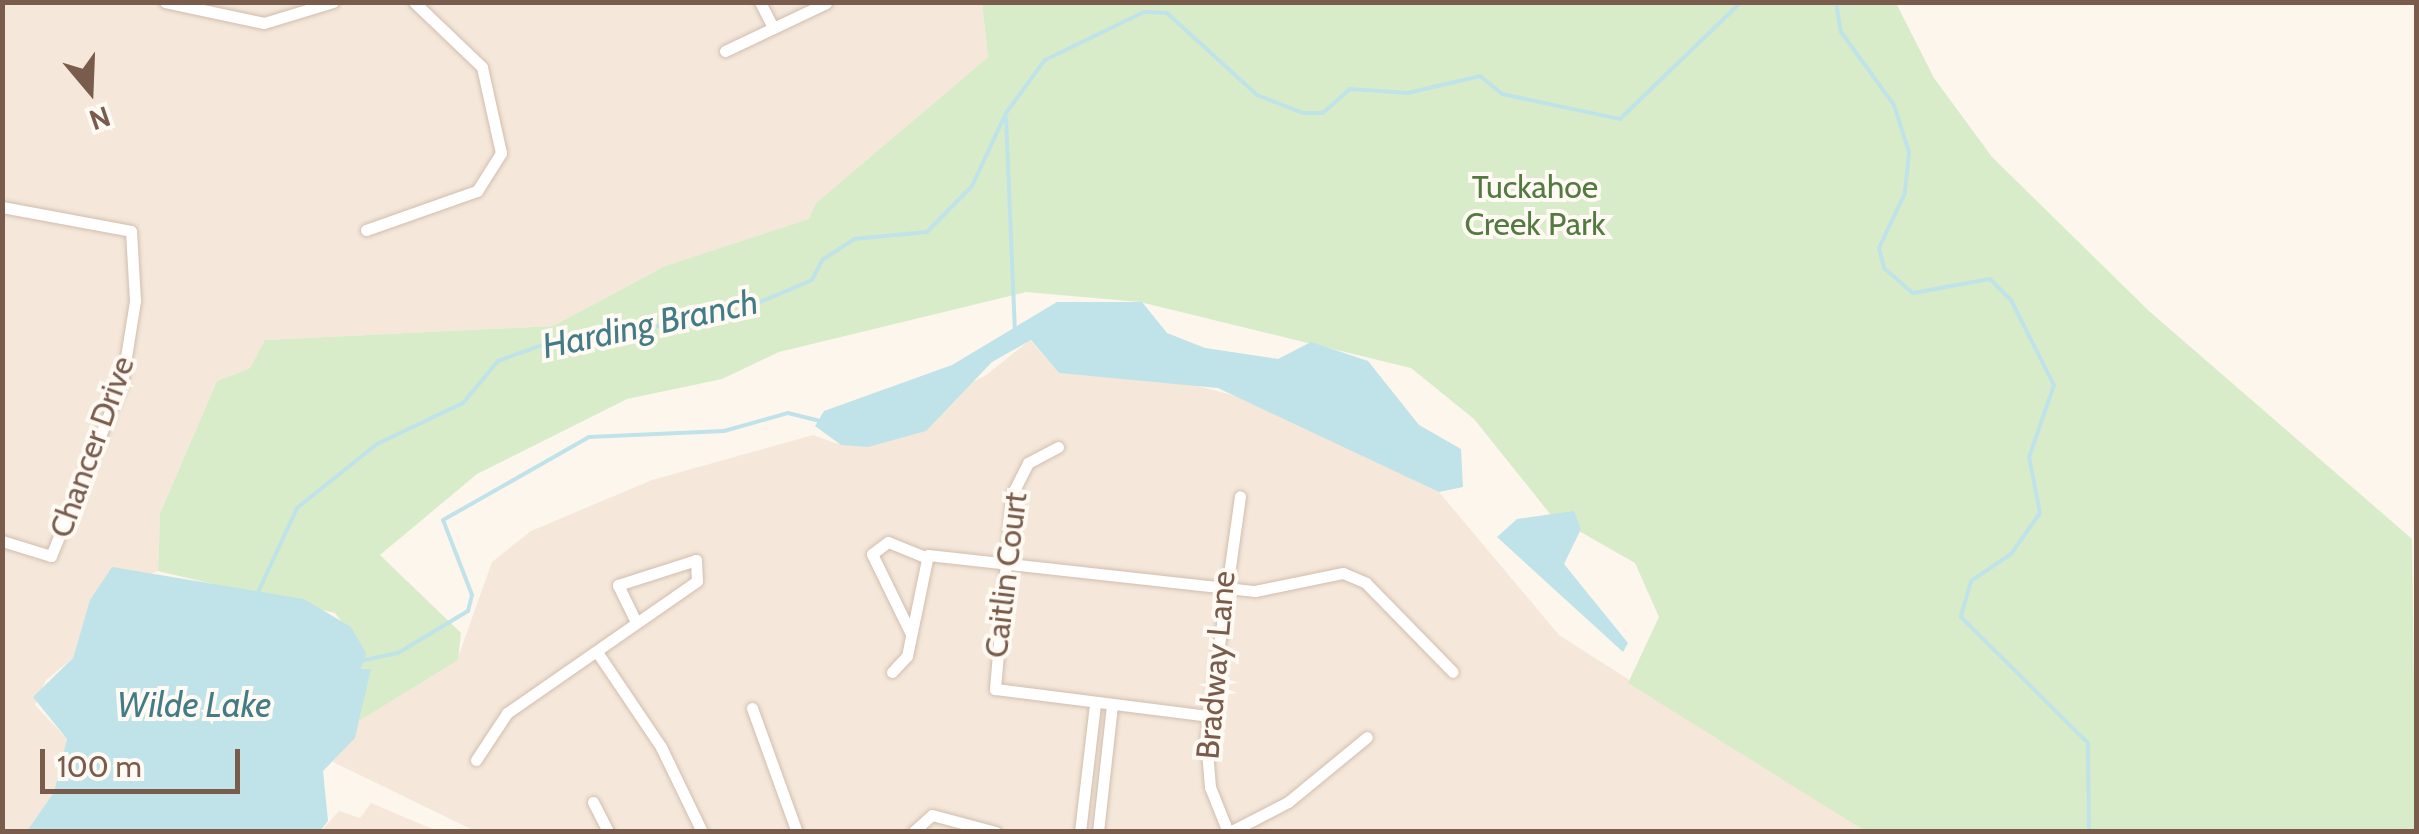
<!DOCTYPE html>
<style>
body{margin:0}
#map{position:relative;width:2419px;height:834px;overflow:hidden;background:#fdf6ec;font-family:Cabin,sans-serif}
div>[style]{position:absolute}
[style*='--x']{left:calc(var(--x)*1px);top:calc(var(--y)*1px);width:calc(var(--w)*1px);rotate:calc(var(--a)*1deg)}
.residential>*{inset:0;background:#f5e8da}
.green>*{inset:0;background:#d8ecc9}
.water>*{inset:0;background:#bfe3e8}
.stream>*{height:4px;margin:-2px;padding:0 2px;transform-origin:2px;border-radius:2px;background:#bfe3e8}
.roads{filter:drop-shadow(0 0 2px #d1beb0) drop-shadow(0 0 2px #d1beb0)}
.minor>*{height:11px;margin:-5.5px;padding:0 5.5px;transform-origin:5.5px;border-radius:5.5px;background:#fff}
span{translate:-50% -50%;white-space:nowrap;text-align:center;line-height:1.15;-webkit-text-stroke:8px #fffaf3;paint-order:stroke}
.park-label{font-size:32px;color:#537a41}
.street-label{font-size:32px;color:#7a5c4d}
.water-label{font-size:35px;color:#437c86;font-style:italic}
.frame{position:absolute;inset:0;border:5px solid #7a5c4d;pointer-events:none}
.north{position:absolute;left:40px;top:40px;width:100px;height:100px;-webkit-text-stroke:8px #fffaf3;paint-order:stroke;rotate:161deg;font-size:28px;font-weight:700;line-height:40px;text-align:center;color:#7a5c4d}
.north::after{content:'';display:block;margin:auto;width:35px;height:45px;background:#7a5c4d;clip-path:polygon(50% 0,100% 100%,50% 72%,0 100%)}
.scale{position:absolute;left:40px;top:749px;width:200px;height:45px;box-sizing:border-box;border:5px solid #7a5c4d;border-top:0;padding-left:12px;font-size:30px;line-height:35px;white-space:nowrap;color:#7a5c4d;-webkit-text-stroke:8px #fffaf3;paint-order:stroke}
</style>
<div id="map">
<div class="residential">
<i style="clip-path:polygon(2px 3px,982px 3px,988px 57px,816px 203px,810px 219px,665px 266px,553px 326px,265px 340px,250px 368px,217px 381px,160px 513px,158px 571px,90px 600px,73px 658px,46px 680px,35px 705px,67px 739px,54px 792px,27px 831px,3px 831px)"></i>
<i style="clip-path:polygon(1030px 340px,1059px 373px,1183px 382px,1251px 400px,1439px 492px,1559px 635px,1865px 831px,477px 832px,333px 762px,359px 721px,457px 660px,492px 562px,531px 531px,652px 480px,813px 435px,841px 445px,985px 376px)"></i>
<i style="clip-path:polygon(371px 803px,430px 828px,436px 831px,320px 832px,339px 811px,360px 818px)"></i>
</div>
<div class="green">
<i style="clip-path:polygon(982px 3px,1896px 3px,1934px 78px,1992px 157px,2149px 311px,2412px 539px,2416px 831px,1865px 831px,1628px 683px,1659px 617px,1635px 563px,1551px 515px,1474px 419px,1411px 368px,1140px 302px,1026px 292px,779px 352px,722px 379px,627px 399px,477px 474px,380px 555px,461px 633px,458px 660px,359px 721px,369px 670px,361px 670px,365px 652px,335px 613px,158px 571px,160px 513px,217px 381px,250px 368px,265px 340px,553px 326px,665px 266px,809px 219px,816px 203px,988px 57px)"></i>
</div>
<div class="water">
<i style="clip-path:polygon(1057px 302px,1142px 302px,1167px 333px,1205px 348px,1278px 359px,1311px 342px,1368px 361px,1419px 425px,1461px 449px,1463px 487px,1439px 492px,1218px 388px,1059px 373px,1031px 340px,992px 362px,926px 431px,868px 447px,841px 445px,815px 426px,824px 411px,952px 365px)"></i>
<i style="clip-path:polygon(1574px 511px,1581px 529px,1564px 564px,1628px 643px,1623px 652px,1497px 537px,1517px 519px)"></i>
<i style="clip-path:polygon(112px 567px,304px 599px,351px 627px,366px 653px,361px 669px,371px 669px,355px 738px,323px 771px,328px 821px,320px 831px,27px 831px,54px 792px,67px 739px,33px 697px,73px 658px,90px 600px)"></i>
</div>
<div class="stream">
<i style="--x:1836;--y:2;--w:30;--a:81"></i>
<i style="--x:1841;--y:32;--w:90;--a:54"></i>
<i style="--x:1894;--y:105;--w:49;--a:72.3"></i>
<i style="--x:1909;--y:152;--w:41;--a:95.6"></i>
<i style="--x:1905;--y:193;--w:61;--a:115.3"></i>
<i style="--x:1879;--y:248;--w:21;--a:76"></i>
<i style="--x:1884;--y:268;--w:38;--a:41"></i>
<i style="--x:1913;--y:293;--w:78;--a:-10.3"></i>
<i style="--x:1990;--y:279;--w:30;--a:45"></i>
<i style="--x:2011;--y:300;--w:95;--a:63.2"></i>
<i style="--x:2054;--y:385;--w:76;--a:109.1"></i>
<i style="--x:2029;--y:457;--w:57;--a:78.9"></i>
<i style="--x:2040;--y:513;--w:50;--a:125.3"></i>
<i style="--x:2011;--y:554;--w:48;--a:146"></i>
<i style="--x:1971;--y:581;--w:37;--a:106"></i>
<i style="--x:1961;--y:617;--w:179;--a:44.8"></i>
<i style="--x:2088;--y:743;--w:89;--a:89.4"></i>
<i style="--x:1006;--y:118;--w:213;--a:87.6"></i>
<i style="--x:259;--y:590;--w:90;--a:-65.1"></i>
<i style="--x:297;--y:508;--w:102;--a:-38.7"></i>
<i style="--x:377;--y:444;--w:95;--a:-25.5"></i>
<i style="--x:463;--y:403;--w:55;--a:-50.2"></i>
<i style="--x:498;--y:361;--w:68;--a:-19.8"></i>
<i style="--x:562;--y:338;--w:114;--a:-7.1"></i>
<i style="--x:675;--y:324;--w:47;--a:-26.6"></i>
<i style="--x:717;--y:303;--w:38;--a:2"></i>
<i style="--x:755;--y:304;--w:62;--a:-22.8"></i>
<i style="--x:812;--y:280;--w:22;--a:-63"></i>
<i style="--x:822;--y:260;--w:38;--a:-33"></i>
<i style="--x:854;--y:239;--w:73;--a:-5.5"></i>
<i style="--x:927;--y:232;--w:64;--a:-45.6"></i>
<i style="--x:972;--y:186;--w:81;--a:-65"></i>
<i style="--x:1006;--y:113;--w:66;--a:-53.7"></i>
<i style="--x:1045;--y:60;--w:110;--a:-25.9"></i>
<i style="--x:1144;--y:12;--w:23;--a:2"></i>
<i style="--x:1167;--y:13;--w:122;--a:42.3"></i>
<i style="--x:1257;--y:95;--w:49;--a:21.4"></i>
<i style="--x:1303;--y:113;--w:20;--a:0"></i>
<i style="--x:1323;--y:113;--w:36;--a:-42"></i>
<i style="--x:1350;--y:89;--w:58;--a:3.9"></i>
<i style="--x:1408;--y:93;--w:74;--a:-13.3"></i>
<i style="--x:1480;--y:76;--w:28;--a:39"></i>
<i style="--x:1502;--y:94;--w:121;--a:12"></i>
<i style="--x:1620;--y:119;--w:168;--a:-44"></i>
<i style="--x:360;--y:661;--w:39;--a:-12"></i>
<i style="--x:398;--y:653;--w:82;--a:-31"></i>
<i style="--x:468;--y:611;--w:16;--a:-76"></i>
<i style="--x:472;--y:595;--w:80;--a:-111.1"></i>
<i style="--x:443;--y:520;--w:168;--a:-29.6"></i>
<i style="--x:589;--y:437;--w:135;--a:-2.5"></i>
<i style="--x:724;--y:431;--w:66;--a:-15.7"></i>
<i style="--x:788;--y:413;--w:33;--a:14"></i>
</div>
<div class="roads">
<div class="minor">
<i style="--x:165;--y:2;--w:101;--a:12"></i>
<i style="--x:264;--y:23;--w:72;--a:-16.9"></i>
<i style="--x:760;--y:2;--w:29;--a:63"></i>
<i style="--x:725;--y:51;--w:112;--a:-25.4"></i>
<i style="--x:2;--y:207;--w:131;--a:10.5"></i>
<i style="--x:131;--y:231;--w:70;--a:86.7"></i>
<i style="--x:135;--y:301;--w:82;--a:99.1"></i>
<i style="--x:122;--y:382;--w:188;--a:112.2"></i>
<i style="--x:51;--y:556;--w:51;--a:-163"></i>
<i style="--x:366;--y:230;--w:118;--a:-19.4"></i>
<i style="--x:477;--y:191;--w:45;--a:-57.7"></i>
<i style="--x:501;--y:153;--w:88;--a:-102.5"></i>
<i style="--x:482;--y:67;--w:94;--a:-136.3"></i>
<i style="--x:1058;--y:447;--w:34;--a:152"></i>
<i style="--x:1028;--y:463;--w:35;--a:117"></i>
<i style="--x:1012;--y:494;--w:196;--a:95"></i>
<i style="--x:995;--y:689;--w:215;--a:7.2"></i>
<i style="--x:911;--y:634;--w:89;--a:-116"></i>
<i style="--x:872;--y:554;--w:20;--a:-37"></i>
<i style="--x:888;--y:542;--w:37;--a:22"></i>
<i style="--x:599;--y:655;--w:111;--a:56"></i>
<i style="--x:661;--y:747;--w:94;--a:64.2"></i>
<i style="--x:892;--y:672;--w:22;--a:-47"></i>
<i style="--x:907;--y:656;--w:103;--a:-78.3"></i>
<i style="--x:928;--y:555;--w:329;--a:6.3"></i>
<i style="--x:1255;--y:591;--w:90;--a:-11.6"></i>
<i style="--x:1343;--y:573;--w:25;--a:23"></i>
<i style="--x:1366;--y:583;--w:124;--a:45.7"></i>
<i style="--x:752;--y:708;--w:132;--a:70.1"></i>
<i style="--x:476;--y:760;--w:56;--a:-56.6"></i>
<i style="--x:507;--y:713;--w:231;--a:-34.8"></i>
<i style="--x:697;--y:581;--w:21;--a:-93"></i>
<i style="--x:696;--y:560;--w:82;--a:162.2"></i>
<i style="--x:618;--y:585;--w:41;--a:64.1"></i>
<i style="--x:593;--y:802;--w:34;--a:63"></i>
<i style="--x:913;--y:832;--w:25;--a:-42"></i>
<i style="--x:932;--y:815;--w:66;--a:14.9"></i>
<i style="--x:1080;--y:832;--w:129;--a:-83.3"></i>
<i style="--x:1098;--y:832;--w:127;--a:-83.7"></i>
<i style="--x:1228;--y:832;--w:48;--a:-111.8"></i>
<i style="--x:1210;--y:787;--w:49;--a:-94.7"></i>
<i style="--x:1206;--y:738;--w:244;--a:-82"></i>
<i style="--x:1230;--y:832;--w:65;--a:-27.3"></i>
<i style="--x:1288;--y:802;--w:102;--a:-39.4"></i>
</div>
</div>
<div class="park-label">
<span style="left:1535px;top:206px">Tuckahoe<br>Creek Park</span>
</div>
<div class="street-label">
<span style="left:92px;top:447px;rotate:-70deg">Chancer Drive</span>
<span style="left:1006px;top:575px;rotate:-83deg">Caitlin Court</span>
<span style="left:1216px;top:665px;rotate:-85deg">Bradway Lane</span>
</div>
<div class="water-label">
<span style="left:650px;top:324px;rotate:-12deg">Harding Branch</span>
<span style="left:194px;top:705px">Wilde Lake</span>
</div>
<div class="frame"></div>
<div class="north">N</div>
<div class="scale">100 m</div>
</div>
